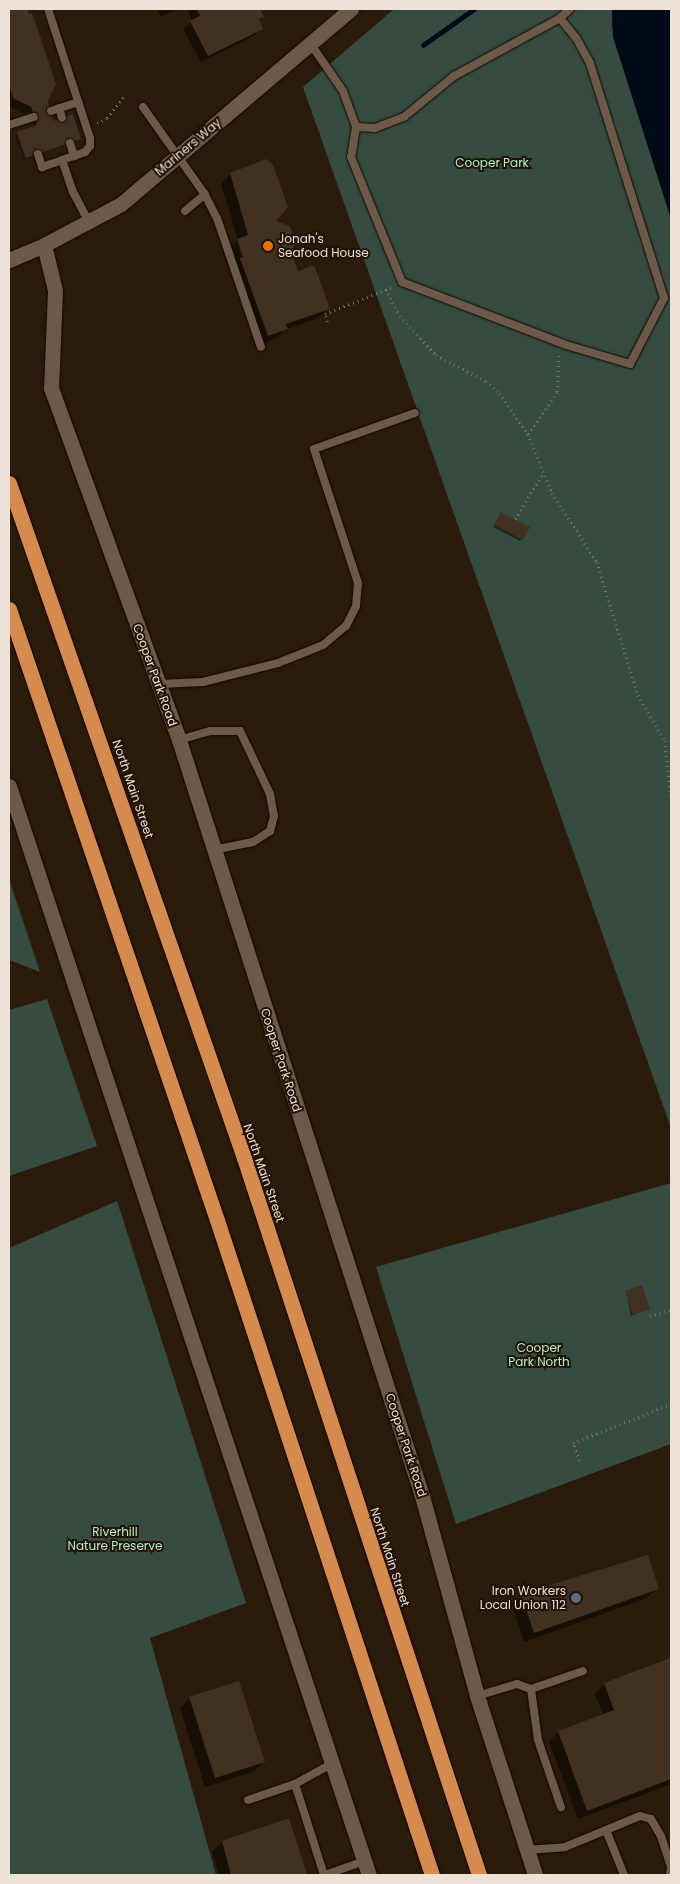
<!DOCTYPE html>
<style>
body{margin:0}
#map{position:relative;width:680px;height:1884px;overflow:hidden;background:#2b1b0b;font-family:Poppins,sans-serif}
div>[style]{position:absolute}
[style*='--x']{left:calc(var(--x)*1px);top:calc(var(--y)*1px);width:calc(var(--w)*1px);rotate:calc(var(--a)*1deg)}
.green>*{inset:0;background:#364c40}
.water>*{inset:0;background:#000a17}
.shadow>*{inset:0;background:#0007}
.stream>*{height:4.5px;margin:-2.25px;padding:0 2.25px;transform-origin:2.25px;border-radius:2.25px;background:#000a17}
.building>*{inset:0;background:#423120}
.path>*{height:2.5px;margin-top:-1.25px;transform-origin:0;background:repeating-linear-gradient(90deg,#7c6e61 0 1px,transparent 0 5px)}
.roads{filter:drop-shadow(0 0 1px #130600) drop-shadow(0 0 1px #130600)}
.lane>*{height:8px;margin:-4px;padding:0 4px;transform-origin:4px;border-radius:4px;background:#6c5947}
.street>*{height:15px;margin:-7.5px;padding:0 7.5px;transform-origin:7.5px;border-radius:7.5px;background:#6c5947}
.highway>*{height:15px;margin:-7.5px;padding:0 7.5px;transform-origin:7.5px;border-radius:7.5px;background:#d58b4d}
.dots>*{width:14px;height:14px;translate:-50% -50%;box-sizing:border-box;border:2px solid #211203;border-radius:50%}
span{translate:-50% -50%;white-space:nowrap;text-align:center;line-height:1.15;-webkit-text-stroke:4px #211203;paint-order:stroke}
.street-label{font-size:12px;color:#ede2d8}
.park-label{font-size:12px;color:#aef2ce}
.poi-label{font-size:12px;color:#ede2d8}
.left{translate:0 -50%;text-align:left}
.right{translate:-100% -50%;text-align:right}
.frame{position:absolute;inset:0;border:10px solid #ede2d8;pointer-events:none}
</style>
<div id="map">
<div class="green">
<i style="clip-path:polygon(394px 9px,612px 9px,612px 27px,671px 219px,671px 1128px,303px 87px)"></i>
<i style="clip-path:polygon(9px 879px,40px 972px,9px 960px)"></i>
<i style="clip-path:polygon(47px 999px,97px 1146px,9px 1176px,9px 1010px)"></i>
<i style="clip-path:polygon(671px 1183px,671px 1444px,456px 1524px,376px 1267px)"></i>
<i style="clip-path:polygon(117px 1201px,246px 1603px,150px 1638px,216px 1875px,9px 1875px,9px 1248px)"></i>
</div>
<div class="water">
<i style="clip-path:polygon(612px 9px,671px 9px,671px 219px,613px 37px)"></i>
</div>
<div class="shadow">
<i style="clip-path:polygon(9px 9px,26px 9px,54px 122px,80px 139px,27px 158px,18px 133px,35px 127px,30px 111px,23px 114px,9px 106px)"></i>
<i style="clip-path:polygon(157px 9px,178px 9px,161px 17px)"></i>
<i style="clip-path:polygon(187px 9px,259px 9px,263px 17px,259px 21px,261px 28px,254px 36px,201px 62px,183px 29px,192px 21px)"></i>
<i style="clip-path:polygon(16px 134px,25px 159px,24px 159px,15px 135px)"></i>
<i style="clip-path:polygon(265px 161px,274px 221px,298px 272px,328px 309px,318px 318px,284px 330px,277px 338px,259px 345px,228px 250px,238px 240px,221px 184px,230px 174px)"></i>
<i style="clip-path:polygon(501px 513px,528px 527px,520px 541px,493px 527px)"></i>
<i style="clip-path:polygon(626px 1292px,649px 1309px,631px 1316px)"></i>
<i style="clip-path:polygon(657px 1588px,647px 1598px,524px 1642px,512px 1605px,522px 1595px)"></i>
<i style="clip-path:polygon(670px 1660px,671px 1784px,578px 1819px,549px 1742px,558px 1732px,603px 1715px,595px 1694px,605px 1684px)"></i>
<i style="clip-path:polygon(190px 1698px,264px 1761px,254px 1771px,205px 1787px,180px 1708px)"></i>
<i style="clip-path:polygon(288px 1819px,305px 1875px,219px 1875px,212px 1852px,222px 1842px)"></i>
</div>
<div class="stream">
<i style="--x:423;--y:45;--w:62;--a:-35.2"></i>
</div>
<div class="building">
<i style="clip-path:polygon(9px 9px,27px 9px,29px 14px,32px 13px,56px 84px,48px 101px,54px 121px,73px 114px,81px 139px,26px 158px,17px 132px,37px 125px,31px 107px,13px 98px,9px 85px)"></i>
<i style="clip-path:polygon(197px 9px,260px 9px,264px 17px,259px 19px,263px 29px,208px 56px,190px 21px,200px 16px)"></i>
<i style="clip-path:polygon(266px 159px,273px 165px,288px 207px,276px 221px,290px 226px,296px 243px,291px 251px,298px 271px,314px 265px,330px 309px,286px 324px,288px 329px,268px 336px,240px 258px,243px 257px,237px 239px,248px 235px,230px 173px)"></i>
<i style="clip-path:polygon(501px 512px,530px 527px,523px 540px,494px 525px)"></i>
<i style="clip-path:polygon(642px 1285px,650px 1309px,633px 1315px,625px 1291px)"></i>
<i style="clip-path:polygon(648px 1555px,659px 1589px,534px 1633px,521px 1594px)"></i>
<i style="clip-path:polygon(670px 1658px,671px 1779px,587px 1811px,558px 1731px,614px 1710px,604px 1683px)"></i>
<i style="clip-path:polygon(239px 1681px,265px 1762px,215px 1778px,189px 1697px)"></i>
<i style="clip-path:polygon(289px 1818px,307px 1875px,231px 1875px,222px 1841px)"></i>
</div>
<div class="path">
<i style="--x:97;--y:123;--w:11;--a:-27"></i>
<i style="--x:107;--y:118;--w:27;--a:-51"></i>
<i style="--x:386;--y:289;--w:30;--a:63"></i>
<i style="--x:400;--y:316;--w:53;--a:47.3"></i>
<i style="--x:436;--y:355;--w:56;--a:27.5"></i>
<i style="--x:486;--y:381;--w:18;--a:41"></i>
<i style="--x:500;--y:393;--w:50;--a:55.7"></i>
<i style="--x:528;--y:434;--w:64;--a:67.9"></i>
<i style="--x:552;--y:493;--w:82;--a:56.9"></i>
<i style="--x:597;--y:562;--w:139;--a:72.9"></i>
<i style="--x:638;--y:695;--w:53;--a:59.6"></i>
<i style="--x:665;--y:741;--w:58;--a:84.1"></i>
<i style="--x:327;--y:322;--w:8;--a:-104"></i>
<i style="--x:325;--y:314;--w:72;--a:-21.9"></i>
<i style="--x:528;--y:434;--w:51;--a:-55.4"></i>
<i style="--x:557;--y:392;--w:39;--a:-87"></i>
<i style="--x:515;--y:519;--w:54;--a:-58.7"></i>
<i style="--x:650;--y:1316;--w:22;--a:-16"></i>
<i style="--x:579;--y:1461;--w:19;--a:-108"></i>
<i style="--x:573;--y:1443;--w:105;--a:-21.7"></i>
</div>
<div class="roads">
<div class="lane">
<i style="--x:48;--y:9;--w:136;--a:72"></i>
<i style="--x:90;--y:138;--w:8;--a:90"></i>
<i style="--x:90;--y:146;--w:8;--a:130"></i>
<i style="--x:85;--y:152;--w:24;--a:161"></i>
<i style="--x:62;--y:160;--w:34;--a:71"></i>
<i style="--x:73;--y:192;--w:34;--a:62"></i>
<i style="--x:310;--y:43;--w:58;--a:55.5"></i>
<i style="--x:343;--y:91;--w:38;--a:70"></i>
<i style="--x:356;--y:127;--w:30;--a:99"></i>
<i style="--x:351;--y:157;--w:135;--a:67.8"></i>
<i style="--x:402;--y:282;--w:176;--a:21"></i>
<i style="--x:566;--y:345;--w:67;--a:16.5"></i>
<i style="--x:630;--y:364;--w:74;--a:-62.7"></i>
<i style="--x:664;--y:298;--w:246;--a:-107.5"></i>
<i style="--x:590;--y:63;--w:29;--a:-119"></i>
<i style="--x:576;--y:38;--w:26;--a:-129"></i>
<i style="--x:143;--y:107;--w:105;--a:54.7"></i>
<i style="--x:204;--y:193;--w:28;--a:63"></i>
<i style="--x:217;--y:218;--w:136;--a:71.2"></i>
<i style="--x:59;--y:108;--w:10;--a:73"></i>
<i style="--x:51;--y:111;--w:29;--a:-18"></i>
<i style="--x:9;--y:125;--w:26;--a:-18"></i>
<i style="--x:356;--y:127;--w:19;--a:3"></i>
<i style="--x:375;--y:128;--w:31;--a:-21"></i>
<i style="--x:404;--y:117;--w:65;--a:-39.4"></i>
<i style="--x:454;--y:76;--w:121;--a:-28.7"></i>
<i style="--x:560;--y:18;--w:13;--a:-42"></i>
<i style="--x:70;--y:143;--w:14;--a:73"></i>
<i style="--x:38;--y:154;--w:14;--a:73"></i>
<i style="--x:42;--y:167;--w:21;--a:-19"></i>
<i style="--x:185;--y:211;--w:26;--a:-40"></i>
<i style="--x:158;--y:684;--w:45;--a:-2.5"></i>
<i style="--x:203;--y:682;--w:77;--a:-14.2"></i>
<i style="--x:278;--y:663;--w:48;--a:-21.8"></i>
<i style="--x:323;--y:645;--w:30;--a:-40"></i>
<i style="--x:346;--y:626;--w:22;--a:-63"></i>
<i style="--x:356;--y:606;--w:23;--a:-85"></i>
<i style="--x:358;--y:583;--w:141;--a:-108.2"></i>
<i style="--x:314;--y:449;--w:107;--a:-19.6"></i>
<i style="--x:179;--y:740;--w:32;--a:-16"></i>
<i style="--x:210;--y:731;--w:30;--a:0"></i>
<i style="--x:240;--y:731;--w:70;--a:64.5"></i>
<i style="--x:270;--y:794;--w:22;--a:80"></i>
<i style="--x:274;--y:816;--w:16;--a:105"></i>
<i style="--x:270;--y:831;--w:20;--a:147"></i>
<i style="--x:253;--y:842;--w:41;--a:168.7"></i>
<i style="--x:531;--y:1689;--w:55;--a:-19.1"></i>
<i style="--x:477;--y:1696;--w:42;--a:-16.7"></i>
<i style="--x:517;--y:1684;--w:15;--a:20"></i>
<i style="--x:531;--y:1689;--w:51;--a:82.2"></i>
<i style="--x:538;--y:1740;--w:71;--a:71.1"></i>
<i style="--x:295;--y:1784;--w:96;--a:72.3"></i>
<i style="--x:248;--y:1800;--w:50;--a:-18.8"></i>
<i style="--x:295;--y:1784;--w:43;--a:-28.9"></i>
<i style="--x:606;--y:1830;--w:48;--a:68.2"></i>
<i style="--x:526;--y:1850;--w:39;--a:-4"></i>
<i style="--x:565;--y:1847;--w:81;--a:-22.5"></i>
<i style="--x:640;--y:1816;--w:11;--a:15"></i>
<i style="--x:651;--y:1819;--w:20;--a:60"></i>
<i style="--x:661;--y:1836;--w:33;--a:72"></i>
<i style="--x:671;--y:1867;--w:8;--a:97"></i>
<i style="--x:325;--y:1875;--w:41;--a:-19.7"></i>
</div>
<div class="street">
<i style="--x:44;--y:245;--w:46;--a:76.3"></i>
<i style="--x:55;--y:290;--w:98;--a:92.3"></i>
<i style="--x:51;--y:388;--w:375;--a:70"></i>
<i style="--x:179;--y:740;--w:794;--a:72.18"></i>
<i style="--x:422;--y:1496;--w:207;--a:74.6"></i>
<i style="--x:477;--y:1696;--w:188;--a:72"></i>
<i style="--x:9;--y:260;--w:38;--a:-23"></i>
<i style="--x:44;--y:245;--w:87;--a:-28"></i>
<i style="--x:121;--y:204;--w:302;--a:-40.3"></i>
<i style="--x:9;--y:786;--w:1147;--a:71.71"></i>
</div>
<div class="highway">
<i style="--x:9;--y:483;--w:715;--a:70.8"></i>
<i style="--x:244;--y:1158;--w:755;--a:71.85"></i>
<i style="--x:9;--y:609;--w:645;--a:71.2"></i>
<i style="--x:217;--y:1220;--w:689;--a:71.83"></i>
</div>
</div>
<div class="dots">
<i style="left:268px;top:246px;background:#e8710a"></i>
<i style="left:576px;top:1598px;background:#5c6f8a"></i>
</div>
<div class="street-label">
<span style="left:188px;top:147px;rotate:-40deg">Mariners Way</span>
<span style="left:155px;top:675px;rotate:70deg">Cooper Park Road</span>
<span style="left:133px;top:789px;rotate:71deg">North Main Street</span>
<span style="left:281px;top:1060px;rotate:72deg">Cooper Park Road</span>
<span style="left:264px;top:1173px;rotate:71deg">North Main Street</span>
<span style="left:406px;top:1445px;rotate:72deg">Cooper Park Road</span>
<span style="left:390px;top:1557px;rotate:72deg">North Main Street</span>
</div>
<div class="park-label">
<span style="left:492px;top:163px">Cooper Park</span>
<span style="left:539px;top:1355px">Cooper<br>Park North</span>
<span style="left:115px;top:1539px">Riverhill<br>Nature Preserve</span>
</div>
<div class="poi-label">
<span class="left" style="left:278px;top:246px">Jonah's<br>Seafood House</span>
<span class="right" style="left:566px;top:1598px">Iron Workers<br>Local Union 112</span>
</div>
<div class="frame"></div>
</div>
